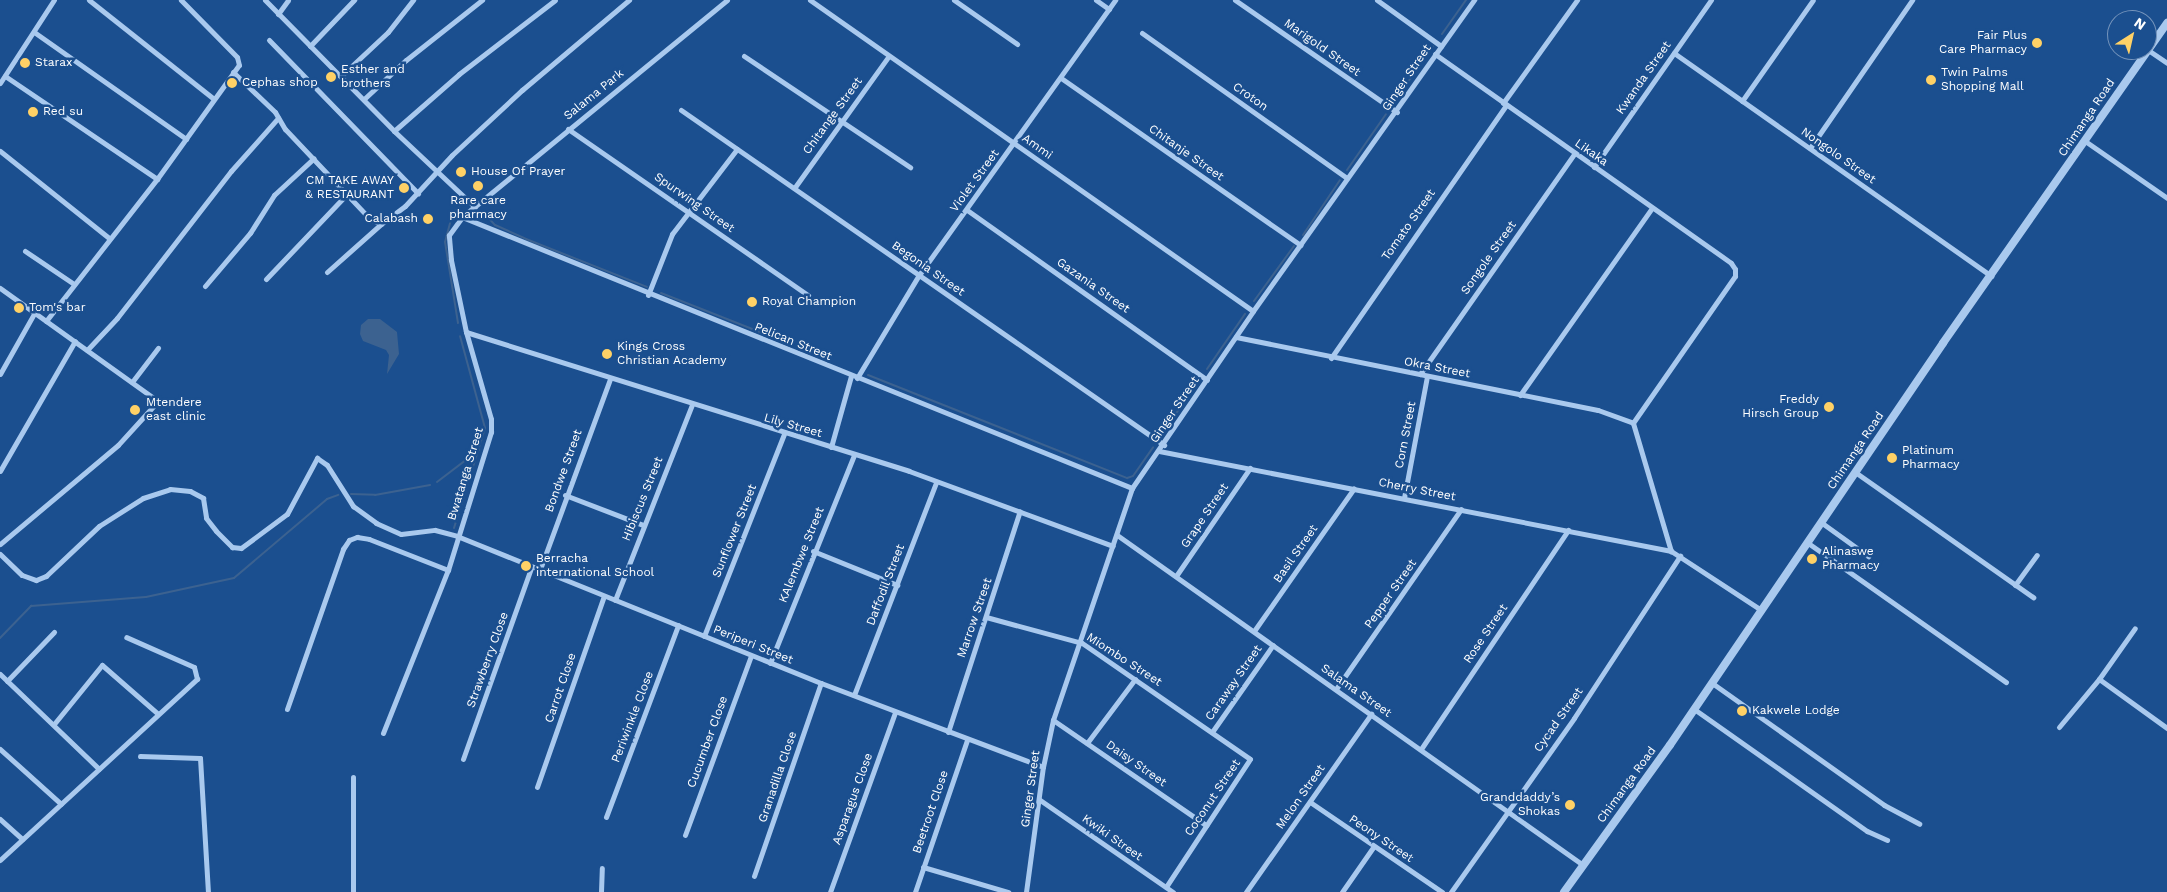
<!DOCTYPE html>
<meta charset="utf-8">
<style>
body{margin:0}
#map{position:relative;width:2167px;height:892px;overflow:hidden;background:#1b4f8f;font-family:"Work Sans",sans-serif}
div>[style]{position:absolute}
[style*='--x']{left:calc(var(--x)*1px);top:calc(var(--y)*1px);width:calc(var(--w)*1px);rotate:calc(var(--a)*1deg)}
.water>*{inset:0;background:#3c6290}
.stream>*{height:2px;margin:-1px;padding:0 1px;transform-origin:1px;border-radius:1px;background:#3c6290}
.minor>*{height:5px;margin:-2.5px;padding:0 2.5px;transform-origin:2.5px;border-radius:2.5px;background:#a9c9ee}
.tertiary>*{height:8px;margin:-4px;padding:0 4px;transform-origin:4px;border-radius:4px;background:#a9c9ee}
.dots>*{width:14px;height:14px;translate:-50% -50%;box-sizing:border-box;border:2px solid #1b4f8f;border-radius:50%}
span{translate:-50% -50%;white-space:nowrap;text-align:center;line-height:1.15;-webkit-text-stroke:5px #1b4f8f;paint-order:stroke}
.poi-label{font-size:12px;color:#fff}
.right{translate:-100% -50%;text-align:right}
.left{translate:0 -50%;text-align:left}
.street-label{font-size:12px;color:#fff}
.north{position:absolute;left:2107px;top:10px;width:50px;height:50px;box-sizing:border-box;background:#1b4f8f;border:1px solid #7695bc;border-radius:50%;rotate:35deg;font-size:14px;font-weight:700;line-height:20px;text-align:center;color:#fff}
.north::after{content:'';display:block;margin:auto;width:18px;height:22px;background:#ffd166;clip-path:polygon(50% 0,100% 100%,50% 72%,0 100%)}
</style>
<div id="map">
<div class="water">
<i style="clip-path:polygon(368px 319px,380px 319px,397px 332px,399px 354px,387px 374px,389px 355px,386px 350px,363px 341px,360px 334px,361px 325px)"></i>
</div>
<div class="stream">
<i style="--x:1442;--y:34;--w:42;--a:-54.8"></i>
<i style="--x:1394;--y:102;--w:68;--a:-55.1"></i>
<i style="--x:1347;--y:170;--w:68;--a:-55.1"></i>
<i style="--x:485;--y:214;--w:15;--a:48"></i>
<i style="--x:495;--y:225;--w:34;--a:24"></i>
<i style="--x:526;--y:239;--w:130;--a:21.6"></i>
<i style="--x:1303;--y:235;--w:66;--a:-56.1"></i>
<i style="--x:661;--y:293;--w:142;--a:21.5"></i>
<i style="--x:1254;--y:301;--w:68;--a:-54"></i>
<i style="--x:458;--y:323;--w:82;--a:-99.1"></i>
<i style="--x:445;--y:242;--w:30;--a:-75"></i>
<i style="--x:453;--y:213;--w:14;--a:-45"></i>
<i style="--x:1207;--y:369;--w:67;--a:-55.4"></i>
<i style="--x:868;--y:375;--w:279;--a:21.7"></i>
<i style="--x:1127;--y:478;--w:6;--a:-18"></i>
<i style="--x:1133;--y:476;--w:35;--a:-55"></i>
<i style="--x:1161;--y:435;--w:68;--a:-55.1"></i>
<i style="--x:437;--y:482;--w:53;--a:-37.3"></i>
<i style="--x:351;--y:494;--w:24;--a:2"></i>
<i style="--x:375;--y:495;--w:56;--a:-10.3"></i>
<i style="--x:454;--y:528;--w:105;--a:-72.8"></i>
<i style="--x:485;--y:428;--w:95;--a:-105.2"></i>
<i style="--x:0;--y:638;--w:45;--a:-45.9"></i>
<i style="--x:31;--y:606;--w:115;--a:-4.5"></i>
<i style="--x:146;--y:597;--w:90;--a:-12.2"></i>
<i style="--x:234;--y:578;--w:122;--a:-40.3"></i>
<i style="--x:327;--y:499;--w:12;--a:-20"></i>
</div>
<div class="minor">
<i style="--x:89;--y:0;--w:159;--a:38.4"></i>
<i style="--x:265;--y:0;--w:184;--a:45.4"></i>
<i style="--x:394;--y:131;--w:111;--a:43.2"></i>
<i style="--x:727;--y:0;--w:343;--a:140.7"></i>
<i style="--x:462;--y:217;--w:723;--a:22.02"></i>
<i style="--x:810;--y:0;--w:541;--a:35.07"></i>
<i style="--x:954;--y:0;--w:77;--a:34.9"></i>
<i style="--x:1096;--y:0;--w:16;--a:35"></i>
<i style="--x:1235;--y:0;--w:197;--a:34.7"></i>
<i style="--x:1377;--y:0;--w:79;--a:35.7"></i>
<i style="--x:278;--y:14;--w:17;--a:-54"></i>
<i style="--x:34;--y:32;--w:186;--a:35.1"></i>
<i style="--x:1142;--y:33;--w:251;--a:35.3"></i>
<i style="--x:269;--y:40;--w:214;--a:45.8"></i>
<i style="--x:310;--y:46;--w:64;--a:-46.3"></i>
<i style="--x:2148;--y:50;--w:23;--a:34"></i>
<i style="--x:1674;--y:53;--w:388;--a:35.1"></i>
<i style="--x:1435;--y:54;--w:362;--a:35.2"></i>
<i style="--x:1731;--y:263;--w:7;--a:56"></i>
<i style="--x:1735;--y:269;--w:7;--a:90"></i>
<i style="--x:1735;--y:276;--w:179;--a:124.8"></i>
<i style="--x:744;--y:56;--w:200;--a:33.8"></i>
<i style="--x:233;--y:72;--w:58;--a:43.6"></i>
<i style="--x:275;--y:112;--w:20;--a:60"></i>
<i style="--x:285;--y:129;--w:124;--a:46.6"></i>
<i style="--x:370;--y:219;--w:12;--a:24"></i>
<i style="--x:381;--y:224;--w:30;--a:-37"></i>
<i style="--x:405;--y:206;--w:69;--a:-47.3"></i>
<i style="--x:452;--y:155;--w:96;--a:-42.9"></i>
<i style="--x:522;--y:90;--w:140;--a:-40.1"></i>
<i style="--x:342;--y:75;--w:63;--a:-43.1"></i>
<i style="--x:388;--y:32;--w:41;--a:-52"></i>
<i style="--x:5;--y:76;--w:184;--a:34.1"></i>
<i style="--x:1061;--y:78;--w:292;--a:34.9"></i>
<i style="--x:0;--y:83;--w:99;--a:-57"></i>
<i style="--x:364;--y:99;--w:57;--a:-42.9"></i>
<i style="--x:406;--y:60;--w:97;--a:-38.3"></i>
<i style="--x:1742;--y:101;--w:123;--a:-54.9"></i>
<i style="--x:1503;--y:103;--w:127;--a:-54.3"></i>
<i style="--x:681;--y:110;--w:588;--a:34.74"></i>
<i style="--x:568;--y:129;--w:292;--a:34.7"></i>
<i style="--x:394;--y:131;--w:86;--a:-41.2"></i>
<i style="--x:459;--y:74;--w:121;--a:-37.6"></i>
<i style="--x:2085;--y:141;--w:100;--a:34.8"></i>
<i style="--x:1810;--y:148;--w:180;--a:-55.4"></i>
<i style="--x:0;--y:151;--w:139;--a:38.6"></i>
<i style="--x:1594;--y:167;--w:204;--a:-55"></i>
<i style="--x:795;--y:187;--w:160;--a:-54.4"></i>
<i style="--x:967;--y:210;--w:294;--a:35.3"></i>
<i style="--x:25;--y:251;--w:59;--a:34"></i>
<i style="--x:327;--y:272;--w:72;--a:-41.6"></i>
<i style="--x:266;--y:279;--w:117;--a:-46.4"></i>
<i style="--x:205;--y:286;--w:70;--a:-49.7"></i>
<i style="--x:250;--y:233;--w:45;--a:-57.7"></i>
<i style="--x:274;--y:195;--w:54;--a:-42.8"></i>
<i style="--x:0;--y:288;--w:194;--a:35.6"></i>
<i style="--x:158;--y:401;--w:59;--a:132.3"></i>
<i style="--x:118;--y:445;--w:154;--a:140"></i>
<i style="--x:648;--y:295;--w:66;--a:-68.5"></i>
<i style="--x:672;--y:234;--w:107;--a:-52.6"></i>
<i style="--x:46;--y:321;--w:180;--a:-52"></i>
<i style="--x:157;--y:179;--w:140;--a:-54.3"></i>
<i style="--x:239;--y:65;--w:8;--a:-104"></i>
<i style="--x:237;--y:57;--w:80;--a:-134.5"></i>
<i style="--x:466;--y:332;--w:464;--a:17.4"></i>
<i style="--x:909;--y:471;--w:217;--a:20.2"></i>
<i style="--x:1236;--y:337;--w:369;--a:11.4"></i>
<i style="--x:1598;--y:410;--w:37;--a:20"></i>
<i style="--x:87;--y:350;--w:44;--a:-46.8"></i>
<i style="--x:117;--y:318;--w:186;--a:-52.2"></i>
<i style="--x:231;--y:171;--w:71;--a:-48.4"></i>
<i style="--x:1331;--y:358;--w:308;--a:-55.3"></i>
<i style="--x:0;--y:374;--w:71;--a:-60.6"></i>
<i style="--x:1420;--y:374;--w:270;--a:-55"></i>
<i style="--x:857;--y:378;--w:120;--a:-59"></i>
<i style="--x:919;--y:275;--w:338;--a:-54.5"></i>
<i style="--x:132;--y:382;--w:43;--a:-52.6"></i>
<i style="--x:1520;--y:395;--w:229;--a:-54.8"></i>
<i style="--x:1633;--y:423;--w:134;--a:73.5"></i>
<i style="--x:1671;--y:551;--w:108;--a:33.2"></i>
<i style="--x:831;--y:447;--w:74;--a:-74.3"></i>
<i style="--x:1159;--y:451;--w:522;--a:11.05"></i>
<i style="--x:0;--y:471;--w:150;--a:-60"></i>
<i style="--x:1855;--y:472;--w:218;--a:35.1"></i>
<i style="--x:565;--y:495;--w:84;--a:21"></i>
<i style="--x:1404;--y:498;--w:124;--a:-79.3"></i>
<i style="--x:1822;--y:523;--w:57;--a:35.7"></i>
<i style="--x:1117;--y:535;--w:571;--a:35.3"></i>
<i style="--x:1808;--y:543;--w:242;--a:35.1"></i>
<i style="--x:813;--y:551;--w:91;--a:22"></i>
<i style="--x:0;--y:554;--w:30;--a:44"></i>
<i style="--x:22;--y:575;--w:15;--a:20"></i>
<i style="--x:36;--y:580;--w:11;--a:-22"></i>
<i style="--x:46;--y:576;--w:73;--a:-43.3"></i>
<i style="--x:99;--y:526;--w:52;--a:-32.5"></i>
<i style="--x:143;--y:498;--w:28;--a:-18"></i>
<i style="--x:170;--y:489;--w:20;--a:6"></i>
<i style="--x:190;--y:491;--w:15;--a:28"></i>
<i style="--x:203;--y:498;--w:20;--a:81"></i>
<i style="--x:206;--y:518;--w:16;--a:52"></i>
<i style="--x:216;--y:531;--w:23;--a:45"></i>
<i style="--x:232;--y:547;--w:9;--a:6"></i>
<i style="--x:241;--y:548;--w:57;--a:-36.5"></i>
<i style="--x:287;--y:514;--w:64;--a:-61.8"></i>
<i style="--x:317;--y:458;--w:12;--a:35"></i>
<i style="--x:327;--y:465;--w:49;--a:57.6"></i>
<i style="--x:353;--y:506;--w:29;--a:36"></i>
<i style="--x:376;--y:523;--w:27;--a:24"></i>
<i style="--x:401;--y:534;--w:34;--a:-7"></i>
<i style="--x:435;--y:530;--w:23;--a:15"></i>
<i style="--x:457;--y:536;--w:393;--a:22"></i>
<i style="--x:821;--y:683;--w:237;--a:20.7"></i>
<i style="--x:539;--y:572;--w:206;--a:-69.8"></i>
<i style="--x:1176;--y:576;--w:131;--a:-55.6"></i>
<i style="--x:2015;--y:585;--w:37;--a:-54"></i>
<i style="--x:615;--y:600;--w:210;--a:-68.5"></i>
<i style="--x:986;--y:617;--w:99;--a:15.2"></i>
<i style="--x:1082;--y:643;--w:204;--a:34.6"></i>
<i style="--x:1250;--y:759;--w:153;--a:123.3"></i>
<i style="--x:1254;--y:631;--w:174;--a:-55"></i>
<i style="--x:704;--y:636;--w:217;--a:-68.4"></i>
<i style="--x:770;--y:663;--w:224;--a:-68"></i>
<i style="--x:0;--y:674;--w:137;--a:43.8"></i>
<i style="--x:2099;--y:679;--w:84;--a:35.8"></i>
<i style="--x:7;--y:681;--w:68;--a:-46.2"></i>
<i style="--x:1712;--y:683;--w:211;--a:35.3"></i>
<i style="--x:1884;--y:805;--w:40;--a:28"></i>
<i style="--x:1336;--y:689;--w:219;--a:-55.2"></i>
<i style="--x:854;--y:695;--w:228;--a:-68.9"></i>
<i style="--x:287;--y:709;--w:170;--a:-70.7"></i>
<i style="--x:343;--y:549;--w:11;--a:-56"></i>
<i style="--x:349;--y:540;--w:9;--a:-21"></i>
<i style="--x:357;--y:537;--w:12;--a:9"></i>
<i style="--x:369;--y:539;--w:85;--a:21.4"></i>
<i style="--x:1694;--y:709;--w:212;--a:35.2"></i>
<i style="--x:1867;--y:831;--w:22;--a:24"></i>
<i style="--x:1053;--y:720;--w:186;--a:34.5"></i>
<i style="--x:54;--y:724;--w:76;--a:-50.9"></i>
<i style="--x:102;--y:665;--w:74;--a:41.2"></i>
<i style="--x:2059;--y:727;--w:62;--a:-50.2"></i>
<i style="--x:2099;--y:679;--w:62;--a:-54.8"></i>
<i style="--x:948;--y:732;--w:232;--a:-72"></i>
<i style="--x:1212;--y:732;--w:106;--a:-55"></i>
<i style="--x:383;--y:733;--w:175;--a:-68.3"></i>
<i style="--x:448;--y:570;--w:145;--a:-72.7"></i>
<i style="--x:491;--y:432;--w:13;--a:-90"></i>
<i style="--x:491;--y:419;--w:91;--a:-106"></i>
<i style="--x:466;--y:332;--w:74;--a:-101.8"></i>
<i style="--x:451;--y:260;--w:25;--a:-95"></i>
<i style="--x:449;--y:235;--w:22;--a:-54"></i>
<i style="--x:1087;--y:743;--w:80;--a:-53.1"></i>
<i style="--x:0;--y:749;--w:82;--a:42"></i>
<i style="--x:1421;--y:749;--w:264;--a:-56.1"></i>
<i style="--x:140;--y:756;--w:60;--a:1.9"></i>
<i style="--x:200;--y:758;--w:134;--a:86.6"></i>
<i style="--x:463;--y:759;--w:203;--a:-70.4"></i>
<i style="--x:353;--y:777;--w:115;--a:90"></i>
<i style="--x:537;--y:787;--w:202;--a:-70.7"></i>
<i style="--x:1040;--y:800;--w:162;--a:34.7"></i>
<i style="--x:1310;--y:802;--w:160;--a:34.3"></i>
<i style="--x:606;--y:817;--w:205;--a:-69.4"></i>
<i style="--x:0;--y:819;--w:30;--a:42"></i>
<i style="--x:685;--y:835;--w:191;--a:-69.8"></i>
<i style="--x:0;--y:860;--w:268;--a:-42.6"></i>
<i style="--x:197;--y:679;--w:12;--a:-104"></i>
<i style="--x:194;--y:667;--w:74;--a:-156.2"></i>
<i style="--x:923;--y:867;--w:89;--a:16.4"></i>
<i style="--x:754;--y:876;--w:204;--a:-70.9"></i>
<i style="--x:601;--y:892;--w:24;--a:-88"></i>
<i style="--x:830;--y:892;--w:191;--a:-70.1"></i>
<i style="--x:915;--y:892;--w:161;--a:-71.1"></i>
<i style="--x:1026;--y:892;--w:126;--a:-82.3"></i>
<i style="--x:1043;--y:767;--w:48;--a:-78"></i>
<i style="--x:1053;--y:720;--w:245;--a:-71.2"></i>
<i style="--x:1132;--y:488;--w:214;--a:-55.6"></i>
<i style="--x:1253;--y:311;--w:382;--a:-54.6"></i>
<i style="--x:1246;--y:892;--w:218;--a:-54.9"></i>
<i style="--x:1342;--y:892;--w:56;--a:-55.2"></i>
<i style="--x:1451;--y:892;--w:213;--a:-54.7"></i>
<i style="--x:1574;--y:718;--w:194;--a:-56.8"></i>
</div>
<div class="tertiary">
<i style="--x:1564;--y:892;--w:181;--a:-54.2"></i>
<i style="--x:1670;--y:745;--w:486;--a:-55.8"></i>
<i style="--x:1943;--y:343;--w:391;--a:-55"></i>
</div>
<div class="dots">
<i style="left:2037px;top:43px;background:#ffd166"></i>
<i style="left:25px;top:63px;background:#ffd166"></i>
<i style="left:331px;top:77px;background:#ffd166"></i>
<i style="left:1931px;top:80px;background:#ffd166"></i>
<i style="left:232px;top:83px;background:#ffd166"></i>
<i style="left:33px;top:112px;background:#ffd166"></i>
<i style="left:461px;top:172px;background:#ffd166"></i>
<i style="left:478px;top:186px;background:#ffd166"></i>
<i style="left:404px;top:188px;background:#ffd166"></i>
<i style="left:428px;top:219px;background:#ffd166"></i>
<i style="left:752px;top:302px;background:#ffd166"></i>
<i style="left:19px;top:308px;background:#ffd166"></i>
<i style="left:607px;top:354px;background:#ffd166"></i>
<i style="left:1829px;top:407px;background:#ffd166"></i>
<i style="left:135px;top:410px;background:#ffd166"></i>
<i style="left:1892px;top:458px;background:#ffd166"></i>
<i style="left:1812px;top:559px;background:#ffd166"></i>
<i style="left:526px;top:566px;background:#ffd166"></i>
<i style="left:1742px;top:711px;background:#ffd166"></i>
<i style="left:1570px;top:805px;background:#ffd166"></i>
</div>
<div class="poi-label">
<span class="right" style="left:2027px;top:43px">Fair Plus<br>Care Pharmacy</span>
<span class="left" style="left:35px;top:63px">Starax</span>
<span class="left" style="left:341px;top:77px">Esther and<br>brothers</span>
<span class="left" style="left:1941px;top:80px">Twin Palms<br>Shopping Mall</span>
<span class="left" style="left:242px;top:83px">Cephas shop</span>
<span class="left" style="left:43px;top:112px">Red su</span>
<span class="left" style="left:471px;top:172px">House Of Prayer</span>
<span class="right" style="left:394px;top:188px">CM TAKE AWAY<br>&amp; RESTAURANT</span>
<span style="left:478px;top:208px">Rare care<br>pharmacy</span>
<span class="right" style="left:418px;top:219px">Calabash</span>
<span class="left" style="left:762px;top:302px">Royal Champion</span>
<span class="left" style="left:29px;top:308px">Tom's bar</span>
<span class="left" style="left:617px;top:354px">Kings Cross<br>Christian Academy</span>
<span class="right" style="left:1819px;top:407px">Freddy<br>Hirsch Group</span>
<span class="left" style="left:146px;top:410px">Mtendere<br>east clinic</span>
<span class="left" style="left:1902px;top:458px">Platinum<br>Pharmacy</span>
<span class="left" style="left:1822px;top:559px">Alinaswe<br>Pharmacy</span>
<span class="left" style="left:536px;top:566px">Berracha<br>international School</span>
<span class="left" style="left:1752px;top:711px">Kakwele Lodge</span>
<span class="right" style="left:1560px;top:805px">Granddaddy’s<br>Shokas</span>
</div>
<div class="street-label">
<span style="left:1322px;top:48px;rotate:35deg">Marigold Street</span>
<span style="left:1407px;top:78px;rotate:-56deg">Ginger Street</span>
<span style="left:1644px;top:78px;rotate:-55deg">Kwanda Street</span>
<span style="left:594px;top:95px;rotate:-39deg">Salama Park</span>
<span style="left:1250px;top:97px;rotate:35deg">Croton</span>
<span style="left:833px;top:116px;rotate:-54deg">Chitange Street</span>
<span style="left:2087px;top:118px;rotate:-56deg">Chimanga Road</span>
<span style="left:1037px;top:147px;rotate:35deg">Ammi</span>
<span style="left:1186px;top:153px;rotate:35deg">Chitanje Street</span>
<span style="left:1591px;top:153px;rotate:35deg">Likaka</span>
<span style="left:1838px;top:156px;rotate:35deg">Nongolo Street</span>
<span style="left:975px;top:181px;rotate:-54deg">Violet Street</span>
<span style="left:694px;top:203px;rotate:35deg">Spurwing Street</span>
<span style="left:1409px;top:225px;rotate:-55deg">Tomato Street</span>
<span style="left:1489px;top:258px;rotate:-55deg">Songole Street</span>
<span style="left:928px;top:269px;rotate:35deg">Begonia Street</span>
<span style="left:1093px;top:286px;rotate:35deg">Gazania Street</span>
<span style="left:793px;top:342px;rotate:22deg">Pelican Street</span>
<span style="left:1437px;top:368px;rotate:11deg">Okra Street</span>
<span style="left:1175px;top:410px;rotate:-56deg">Ginger Street</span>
<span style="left:793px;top:426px;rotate:16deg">Lily Street</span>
<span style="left:1406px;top:435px;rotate:-79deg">Corn Street</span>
<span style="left:1856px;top:451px;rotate:-56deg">Chimanga Road</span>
<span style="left:564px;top:471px;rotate:-70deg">Bondwe Street</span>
<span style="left:466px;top:474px;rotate:-73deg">Bwatanga Street</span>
<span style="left:1417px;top:490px;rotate:11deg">Cherry Street</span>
<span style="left:643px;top:499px;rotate:-68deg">Hibiscus Street</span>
<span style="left:1205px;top:516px;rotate:-56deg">Grape Street</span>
<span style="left:735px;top:531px;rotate:-68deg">Sunflower Street</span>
<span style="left:1296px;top:554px;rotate:-55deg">Basil Street</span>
<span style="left:802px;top:555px;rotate:-68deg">KAlembwe Street</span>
<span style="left:886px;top:585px;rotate:-69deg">Daffodil Street</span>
<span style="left:1391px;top:594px;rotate:-55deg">Pepper Street</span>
<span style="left:975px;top:618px;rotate:-71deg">Marrow Street</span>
<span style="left:1486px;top:634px;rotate:-56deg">Rose Street</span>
<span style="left:753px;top:645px;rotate:22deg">Periperi Street</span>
<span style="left:488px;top:660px;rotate:-70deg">Strawberry Close</span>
<span style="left:1124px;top:660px;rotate:33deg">Miombo Street</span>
<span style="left:1234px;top:683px;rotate:-55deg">Caraway Street</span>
<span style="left:561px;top:688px;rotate:-71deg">Carrot Close</span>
<span style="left:1356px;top:691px;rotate:35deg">Salama Street</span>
<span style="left:633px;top:717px;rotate:-69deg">Periwinkle Close</span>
<span style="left:1559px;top:720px;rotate:-55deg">Cycad Street</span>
<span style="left:708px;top:742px;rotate:-70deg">Cucumber Close</span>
<span style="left:1136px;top:764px;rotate:35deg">Daisy Street</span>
<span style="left:778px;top:777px;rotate:-71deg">Granadilla Close</span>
<span style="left:1627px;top:785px;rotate:-54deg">Chimanga Road</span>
<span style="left:1031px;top:789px;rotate:-82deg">Ginger Street</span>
<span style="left:1301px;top:797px;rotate:-55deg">Melon Street</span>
<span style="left:1213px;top:798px;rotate:-56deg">Coconut Street</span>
<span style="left:853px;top:799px;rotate:-70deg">Asparagus Close</span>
<span style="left:931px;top:812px;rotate:-71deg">Beetroot Close</span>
<span style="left:1112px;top:838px;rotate:35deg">Kwiki Street</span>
<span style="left:1381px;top:839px;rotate:34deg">Peony Street</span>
</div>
<div class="north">N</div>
</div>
